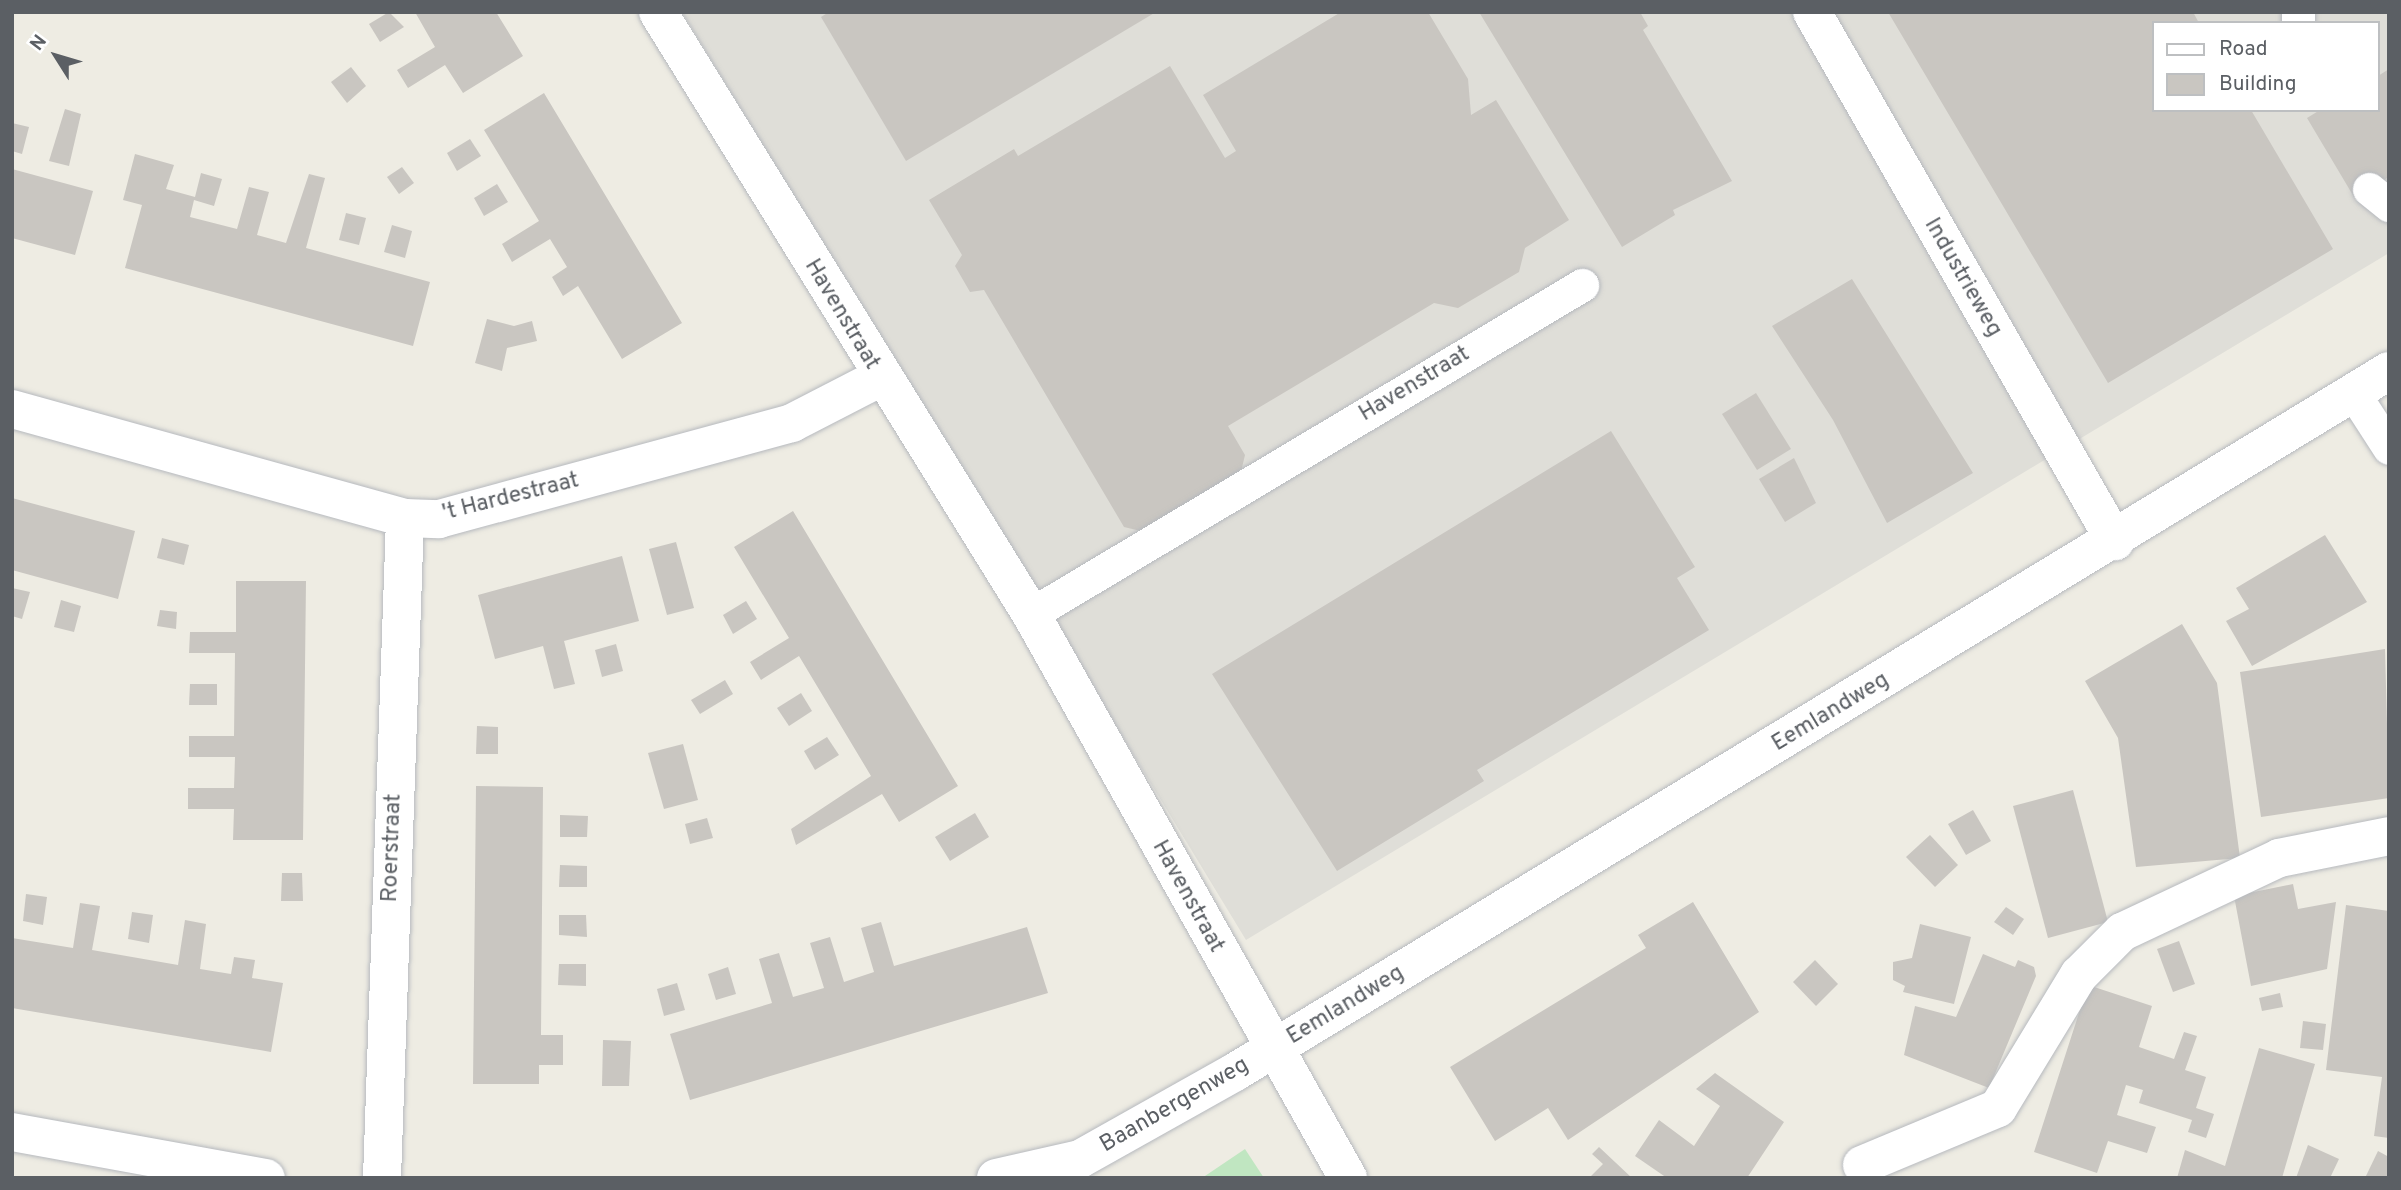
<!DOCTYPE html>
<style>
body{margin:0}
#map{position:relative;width:2401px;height:1190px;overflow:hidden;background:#eeece3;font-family:Overpass,sans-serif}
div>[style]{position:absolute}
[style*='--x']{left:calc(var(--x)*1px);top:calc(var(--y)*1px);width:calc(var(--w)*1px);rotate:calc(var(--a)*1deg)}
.industrial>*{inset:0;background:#dfded8}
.green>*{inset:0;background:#c0e6c1}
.building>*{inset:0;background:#c9c6c1}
.roads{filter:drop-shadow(0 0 2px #b6b9be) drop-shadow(0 0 2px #b6b9be)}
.service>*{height:33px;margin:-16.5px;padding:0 16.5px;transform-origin:16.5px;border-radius:16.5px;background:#fff}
.minor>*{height:38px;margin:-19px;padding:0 19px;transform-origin:19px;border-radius:19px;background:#fff}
.secondary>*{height:38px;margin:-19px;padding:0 19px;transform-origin:19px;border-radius:19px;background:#fff}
span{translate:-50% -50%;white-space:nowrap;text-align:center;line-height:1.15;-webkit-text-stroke:5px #fff;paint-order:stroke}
.street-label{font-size:23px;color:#5b5f64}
.frame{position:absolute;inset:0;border:14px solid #5b5f64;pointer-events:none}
.legend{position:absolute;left:2152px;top:21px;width:228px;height:91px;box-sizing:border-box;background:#fff;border:2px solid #bdbfc1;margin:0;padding:9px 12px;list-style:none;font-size:21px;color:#5b5f64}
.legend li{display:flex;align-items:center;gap:14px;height:35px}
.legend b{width:35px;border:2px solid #bdbfc1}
.north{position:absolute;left:21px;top:21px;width:70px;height:70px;-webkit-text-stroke:5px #fff;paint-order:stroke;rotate:307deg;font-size:19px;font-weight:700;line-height:28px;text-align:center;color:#5b5f64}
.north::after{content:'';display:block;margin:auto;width:24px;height:32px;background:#5b5f64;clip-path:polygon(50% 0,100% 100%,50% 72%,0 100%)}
</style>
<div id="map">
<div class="industrial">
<i style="clip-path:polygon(evenodd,682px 12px,2389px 12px,2389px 253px,1246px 940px,682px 12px,2154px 23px,2378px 23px,2378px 110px,2154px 110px,2154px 23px)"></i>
</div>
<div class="green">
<i style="clip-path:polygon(1245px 1149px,1264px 1178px,1202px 1178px)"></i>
</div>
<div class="building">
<i style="clip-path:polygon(389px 12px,404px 27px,380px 42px,369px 24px)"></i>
<i style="clip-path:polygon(415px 12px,496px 12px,523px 56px,463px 93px,445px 65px,408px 88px,397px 70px,435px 47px)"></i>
<i style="clip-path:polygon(829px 12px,1156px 12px,906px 161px,821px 17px)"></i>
<i style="clip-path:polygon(1341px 12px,1428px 12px,1468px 79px,1471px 115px,1496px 100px,1569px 220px,1525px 248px,1519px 272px,1458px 308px,1434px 303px,1228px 426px,1245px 455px,1239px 480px,1149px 533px,1124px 527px,984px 290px,970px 292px,955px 266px,962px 255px,929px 200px,1014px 149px,1018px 156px,1170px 66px,1225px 158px,1236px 151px,1203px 95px)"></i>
<i style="clip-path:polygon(1479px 12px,1640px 12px,1648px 26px,1643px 30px,1732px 181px,1673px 210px,1675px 215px,1622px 247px)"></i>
<i style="clip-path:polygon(1888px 12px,2193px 12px,2199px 23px,2154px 23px,2154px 110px,2251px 110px,2333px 249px,2108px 383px)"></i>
<i style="clip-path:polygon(351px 67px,366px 86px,347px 103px,331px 82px)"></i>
<i style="clip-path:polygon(2389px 69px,2389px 177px,2354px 197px,2307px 118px,2320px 110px,2378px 110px,2378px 76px)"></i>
<i style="clip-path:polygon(544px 93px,682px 323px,622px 359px,578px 286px,563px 296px,552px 277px,567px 267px,550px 239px,512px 262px,502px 244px,539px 221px,484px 130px)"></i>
<i style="clip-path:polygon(65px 109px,81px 114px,69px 166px,49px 161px)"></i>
<i style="clip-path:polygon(12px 123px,29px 127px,22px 154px,12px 151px)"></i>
<i style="clip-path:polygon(470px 139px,481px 156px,457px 171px,447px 153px)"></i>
<i style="clip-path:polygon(135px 154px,174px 165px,166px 189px,195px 197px,201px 173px,222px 179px,214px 206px,194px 200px,190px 217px,237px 229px,249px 187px,269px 192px,257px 235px,286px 243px,309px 174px,325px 178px,306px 248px,430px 282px,413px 346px,125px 268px,142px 205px,123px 200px)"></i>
<i style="clip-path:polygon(402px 167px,414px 183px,399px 194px,387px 177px)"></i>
<i style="clip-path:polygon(12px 169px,93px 191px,75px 255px,12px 238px)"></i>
<i style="clip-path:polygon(497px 184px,508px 202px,484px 216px,474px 198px)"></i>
<i style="clip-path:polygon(346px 213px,366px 218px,359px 245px,339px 240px)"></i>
<i style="clip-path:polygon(392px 225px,412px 231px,405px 258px,384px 252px)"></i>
<i style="clip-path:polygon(1852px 279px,1973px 473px,1887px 523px,1833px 420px,1772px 326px)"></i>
<i style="clip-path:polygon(487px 319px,514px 326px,532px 321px,537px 341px,507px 348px,502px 371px,475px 363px)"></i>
<i style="clip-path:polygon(1756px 393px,1791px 449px,1757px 470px,1722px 414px)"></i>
<i style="clip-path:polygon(1611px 431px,1695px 567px,1677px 578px,1709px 630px,1477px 770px,1484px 781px,1337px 871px,1212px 674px)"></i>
<i style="clip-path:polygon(1794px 458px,1816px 503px,1785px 522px,1759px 479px)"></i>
<i style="clip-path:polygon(12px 498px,135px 531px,118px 599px,12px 570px)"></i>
<i style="clip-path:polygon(793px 511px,958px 786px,899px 822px,882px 794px,796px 845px,791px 829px,871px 776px,799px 656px,761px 680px,750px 662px,789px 638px,734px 547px)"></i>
<i style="clip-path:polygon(2325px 535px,2367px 602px,2252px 666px,2226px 621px,2249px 609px,2236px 588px)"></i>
<i style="clip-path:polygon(162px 538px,189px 545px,184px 565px,157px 558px)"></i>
<i style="clip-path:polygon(676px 542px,694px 608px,667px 615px,649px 549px)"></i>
<i style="clip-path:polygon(622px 556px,639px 621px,564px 641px,575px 684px,554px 689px,543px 646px,495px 659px,478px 595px)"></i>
<i style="clip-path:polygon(236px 581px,306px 581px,303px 840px,233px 840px,234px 809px,188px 809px,188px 788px,234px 788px,235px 757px,189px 757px,189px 736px,234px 736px,235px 653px,189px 653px,190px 632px,236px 632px)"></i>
<i style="clip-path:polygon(12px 588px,30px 592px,22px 619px,12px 616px)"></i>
<i style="clip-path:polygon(61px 600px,81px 606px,74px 632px,54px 627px)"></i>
<i style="clip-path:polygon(746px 601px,757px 619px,733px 634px,723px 615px)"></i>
<i style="clip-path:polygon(160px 610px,177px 612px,176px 629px,157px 626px)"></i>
<i style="clip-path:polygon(2182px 624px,2217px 683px,2240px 858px,2136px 867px,2118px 738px,2085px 681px)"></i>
<i style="clip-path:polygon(616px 644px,623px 671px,602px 677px,595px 650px)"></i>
<i style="clip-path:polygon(2385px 649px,2389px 798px,2261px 817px,2240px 672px)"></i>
<i style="clip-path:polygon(725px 680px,733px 694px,700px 714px,691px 700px)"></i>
<i style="clip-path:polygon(190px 684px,217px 684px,217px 705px,189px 705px)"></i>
<i style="clip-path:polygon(801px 693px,812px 711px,789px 726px,777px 708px)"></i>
<i style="clip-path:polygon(477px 726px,498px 727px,498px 754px,476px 754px)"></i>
<i style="clip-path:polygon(827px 737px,839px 755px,815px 770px,804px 751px)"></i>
<i style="clip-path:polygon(683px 744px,698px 800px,664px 809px,648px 753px)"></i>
<i style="clip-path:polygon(476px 786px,543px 787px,541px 1035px,563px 1035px,563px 1065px,539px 1065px,539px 1084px,473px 1084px)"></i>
<i style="clip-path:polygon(2073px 790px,2108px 922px,2048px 938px,2013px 806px)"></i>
<i style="clip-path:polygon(1973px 810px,1991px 841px,1966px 855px,1948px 824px)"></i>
<i style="clip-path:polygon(975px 813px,989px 837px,950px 861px,935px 837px)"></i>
<i style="clip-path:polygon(560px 815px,588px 816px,587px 837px,560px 837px)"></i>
<i style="clip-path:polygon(707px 818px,713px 838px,690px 844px,685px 824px)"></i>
<i style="clip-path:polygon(1930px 835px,1958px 865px,1935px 887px,1906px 857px)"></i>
<i style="clip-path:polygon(560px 865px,587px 866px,587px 887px,559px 887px)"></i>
<i style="clip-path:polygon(282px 873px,302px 873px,303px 901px,281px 901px)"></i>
<i style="clip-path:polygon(2293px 884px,2298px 909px,2336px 902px,2327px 969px,2251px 986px,2234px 896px)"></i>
<i style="clip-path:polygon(26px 894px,47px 897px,43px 925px,23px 921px)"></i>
<i style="clip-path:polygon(1693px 902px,1759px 1012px,1568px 1140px,1548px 1108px,1495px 1141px,1450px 1067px,1646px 948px,1638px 935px)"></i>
<i style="clip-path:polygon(80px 903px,100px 906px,92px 950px,178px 965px,185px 920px,206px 924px,200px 969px,231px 974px,234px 957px,255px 960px,252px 978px,283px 983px,271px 1052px,12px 1008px,12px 938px,73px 948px)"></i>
<i style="clip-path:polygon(2346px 905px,2389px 911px,2389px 1138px,2374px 1136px,2382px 1077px,2326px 1070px)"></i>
<i style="clip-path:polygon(2006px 907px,2024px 919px,2013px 935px,1994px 922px)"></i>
<i style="clip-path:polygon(132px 912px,153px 915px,149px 943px,128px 939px)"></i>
<i style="clip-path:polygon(559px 915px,586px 915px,587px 937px,559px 935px)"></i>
<i style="clip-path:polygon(881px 922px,894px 966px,1027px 927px,1048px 993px,690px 1100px,670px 1034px,772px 1003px,759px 959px,779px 953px,793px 997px,824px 988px,810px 943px,830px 937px,844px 982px,874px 972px,861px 928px)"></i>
<i style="clip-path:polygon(1920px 924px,1971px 937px,1954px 1004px,1903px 992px,1905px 986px,1893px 980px,1893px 962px,1912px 958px)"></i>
<i style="clip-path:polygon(2179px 941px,2195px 984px,2173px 992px,2157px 949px)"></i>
<i style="clip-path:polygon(1983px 954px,2015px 967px,2018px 960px,2034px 967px,2036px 976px,1989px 1088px,1904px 1055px,1915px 1006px,1956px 1017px)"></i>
<i style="clip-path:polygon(1815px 960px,1838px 984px,1816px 1006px,1793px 982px)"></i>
<i style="clip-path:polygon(559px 964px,586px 964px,586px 986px,558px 985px)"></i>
<i style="clip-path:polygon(728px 967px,736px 994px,716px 1000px,708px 974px)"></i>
<i style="clip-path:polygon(677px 983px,685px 1010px,664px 1016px,657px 989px)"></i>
<i style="clip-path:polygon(2088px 985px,2152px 1006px,2139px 1047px,2174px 1059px,2184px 1032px,2197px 1036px,2185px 1070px,2206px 1077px,2196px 1108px,2214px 1114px,2206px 1138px,2188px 1132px,2192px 1120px,2139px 1103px,2143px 1090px,2126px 1085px,2117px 1115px,2156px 1127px,2147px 1153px,2108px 1141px,2097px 1173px,2034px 1152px)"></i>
<i style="clip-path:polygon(2280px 993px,2283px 1007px,2262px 1011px,2259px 998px)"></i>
<i style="clip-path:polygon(2303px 1021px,2326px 1024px,2323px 1050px,2300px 1048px)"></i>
<i style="clip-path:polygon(603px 1040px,631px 1041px,629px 1086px,602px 1086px)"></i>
<i style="clip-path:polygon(2259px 1048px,2315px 1064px,2282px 1178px,2177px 1178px,2185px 1150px,2225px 1166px)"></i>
<i style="clip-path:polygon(1715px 1073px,1784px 1122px,1747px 1178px,1667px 1178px,1635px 1156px,1659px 1120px,1694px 1146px,1720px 1106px,1696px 1089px)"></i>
<i style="clip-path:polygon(2308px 1145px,2339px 1159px,2330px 1178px,2296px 1178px)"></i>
<i style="clip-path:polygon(1599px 1147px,1632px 1178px,1589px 1178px,1603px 1164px,1592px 1154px)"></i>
<i style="clip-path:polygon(2378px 1151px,2389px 1157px,2389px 1178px,2365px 1178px)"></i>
</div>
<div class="roads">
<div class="service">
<i style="--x:2298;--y:12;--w:11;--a:90"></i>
<i style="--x:2369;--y:189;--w:26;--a:39"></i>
<i style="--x:2354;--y:394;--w:64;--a:57.1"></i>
<i style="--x:1031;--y:614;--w:642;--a:-30.84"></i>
</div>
<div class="minor">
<i style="--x:658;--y:12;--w:708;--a:58.22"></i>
<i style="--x:1031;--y:614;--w:647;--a:60.66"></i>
<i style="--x:1812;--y:12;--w:610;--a:60.2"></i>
<i style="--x:12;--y:409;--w:408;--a:15.5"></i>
<i style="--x:405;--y:518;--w:34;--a:2"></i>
<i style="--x:439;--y:519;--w:366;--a:-15.2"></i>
<i style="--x:792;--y:423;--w:98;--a:-27.3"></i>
<i style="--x:1862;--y:1165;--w:147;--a:-22.7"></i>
<i style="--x:1998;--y:1108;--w:156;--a:-58.7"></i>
<i style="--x:2079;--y:975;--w:61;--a:-45"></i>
<i style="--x:2122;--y:932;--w:174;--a:-25.2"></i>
<i style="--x:2279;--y:858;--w:112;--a:-11.3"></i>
<i style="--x:382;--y:1178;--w:660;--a:-88"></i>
</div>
<div class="secondary">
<i style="--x:12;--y:1132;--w:258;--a:10.3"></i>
<i style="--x:996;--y:1178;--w:86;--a:-12.7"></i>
<i style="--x:1080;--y:1159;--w:178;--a:-29.3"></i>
<i style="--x:1235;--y:1072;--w:1350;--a:-31.28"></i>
</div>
</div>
<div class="street-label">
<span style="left:1962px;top:278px;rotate:60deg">Industrieweg</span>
<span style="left:841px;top:315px;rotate:59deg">Havenstraat</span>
<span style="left:1415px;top:385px;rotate:-31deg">Havenstraat</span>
<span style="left:511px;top:498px;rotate:-14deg">'t Hardestraat</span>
<span style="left:1831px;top:713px;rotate:-31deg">Eemlandweg</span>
<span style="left:393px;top:848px;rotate:-88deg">Roerstraat</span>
<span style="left:1187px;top:897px;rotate:61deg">Havenstraat</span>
<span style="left:1346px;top:1006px;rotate:-31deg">Eemlandweg</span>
<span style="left:1175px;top:1106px;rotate:-30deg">Baanbergenweg</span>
</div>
<div class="frame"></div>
<ul class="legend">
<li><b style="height:9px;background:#fff"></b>Road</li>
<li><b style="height:19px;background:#c9c6c1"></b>Building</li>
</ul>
<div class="north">N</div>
</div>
